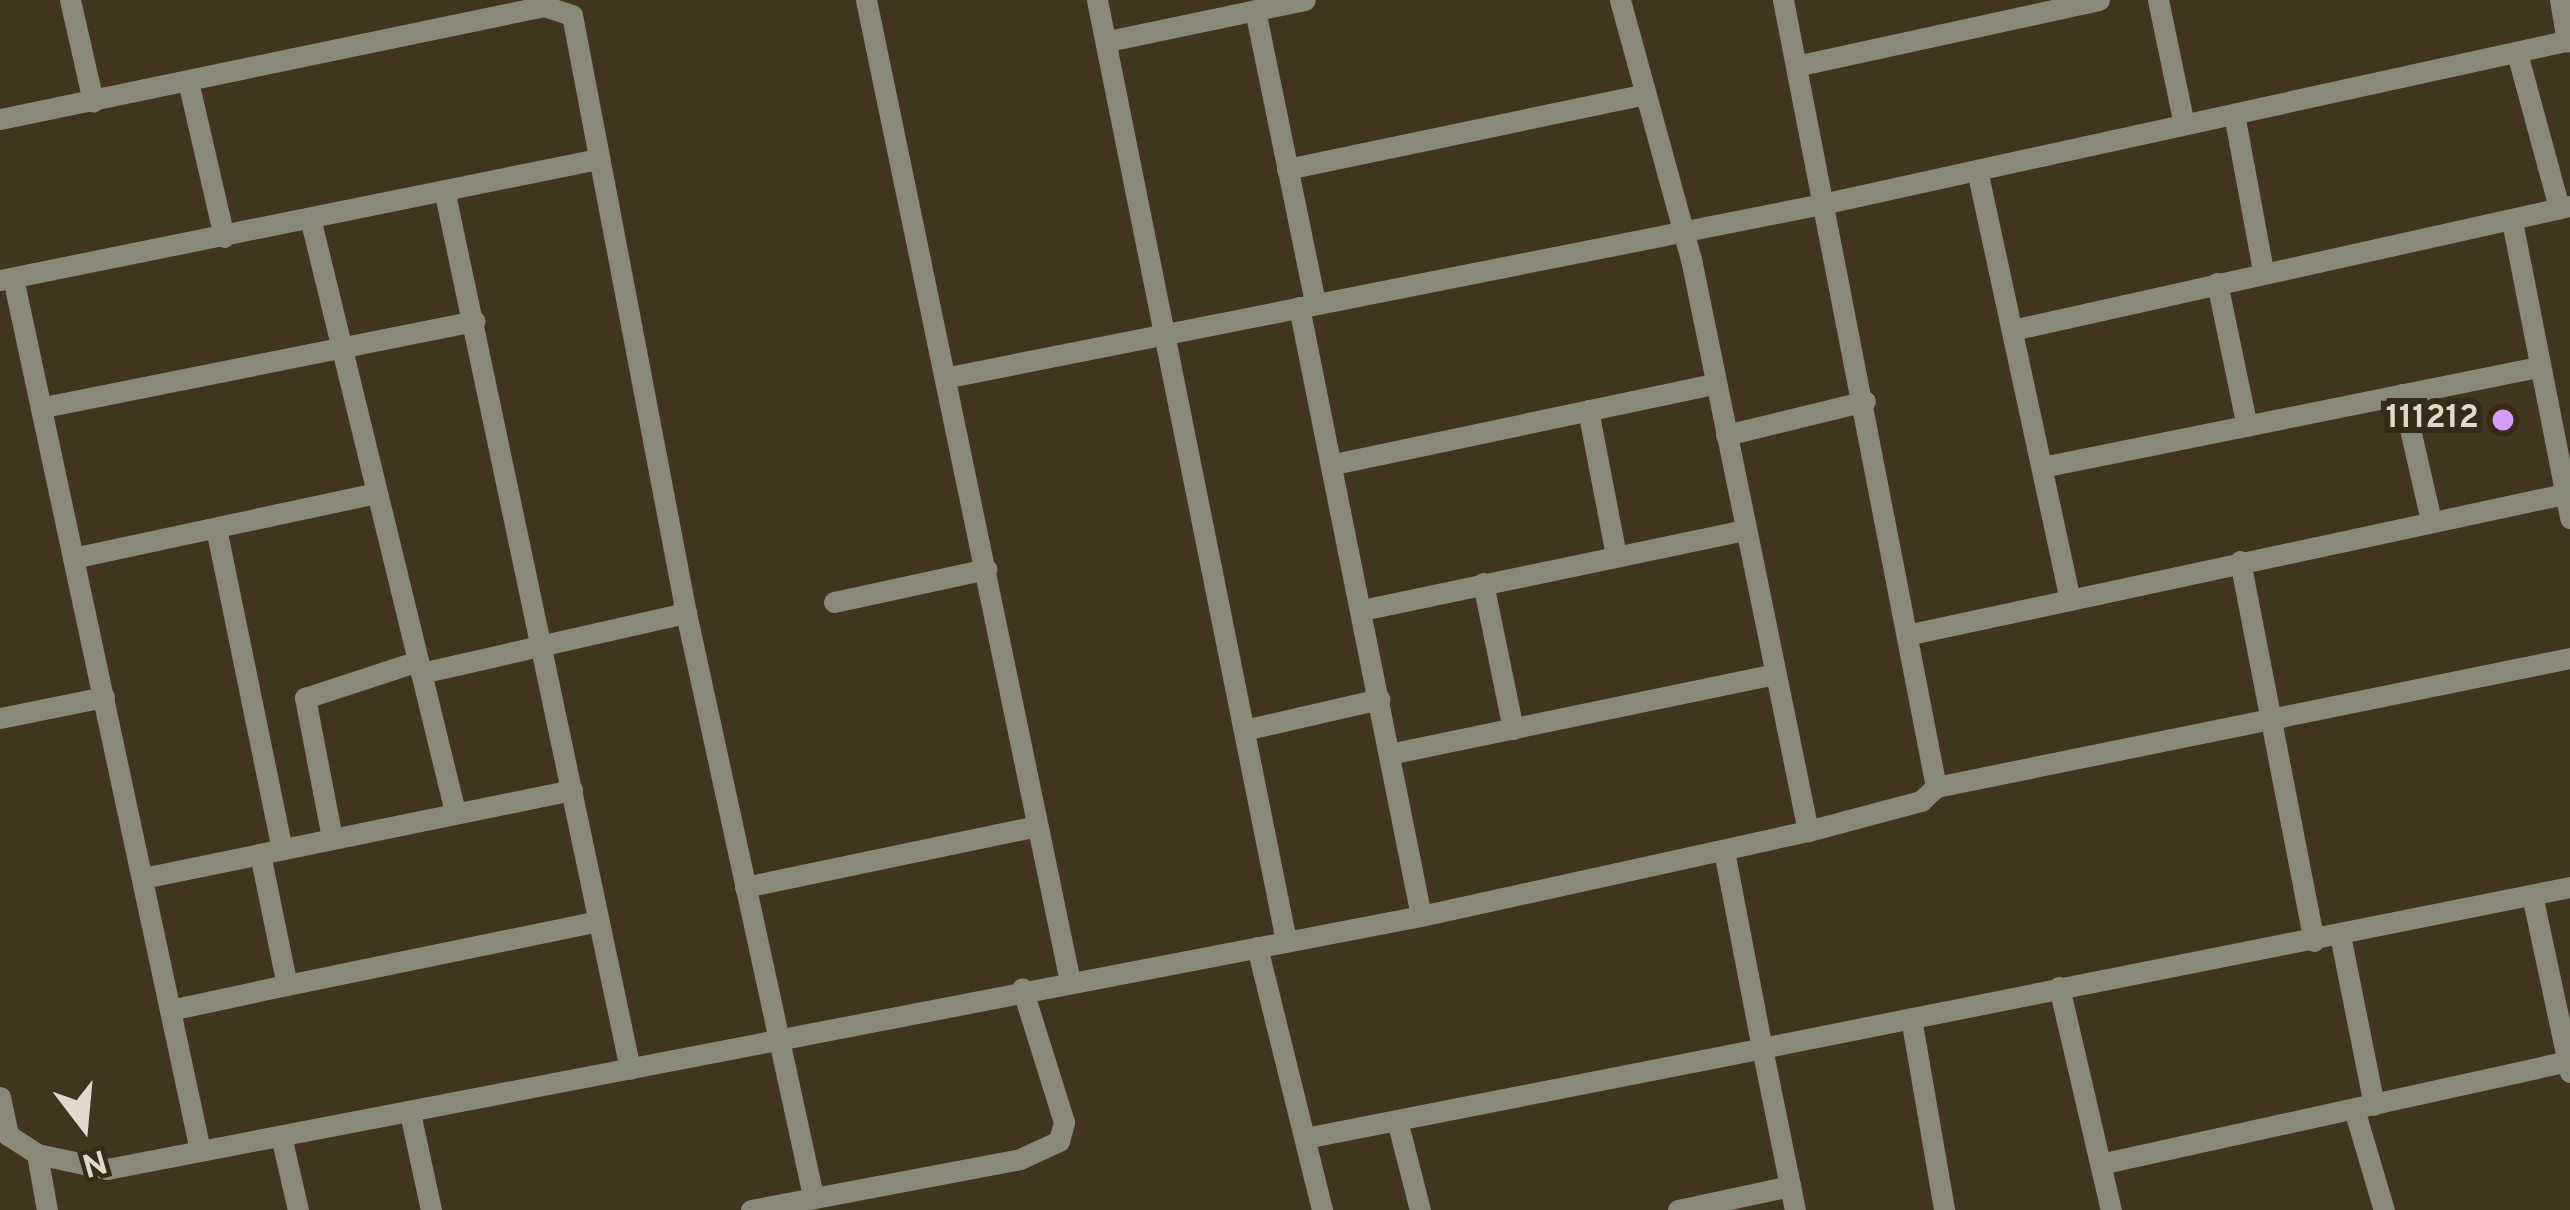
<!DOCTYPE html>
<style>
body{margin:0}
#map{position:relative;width:2570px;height:1210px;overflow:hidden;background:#413520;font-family:Overpass,sans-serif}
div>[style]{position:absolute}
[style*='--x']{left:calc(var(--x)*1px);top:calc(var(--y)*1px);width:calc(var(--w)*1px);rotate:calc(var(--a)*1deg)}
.minor>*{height:21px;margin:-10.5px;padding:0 10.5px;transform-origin:10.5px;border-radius:10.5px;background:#888977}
.dots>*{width:33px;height:33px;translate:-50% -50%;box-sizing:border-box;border:6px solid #362b16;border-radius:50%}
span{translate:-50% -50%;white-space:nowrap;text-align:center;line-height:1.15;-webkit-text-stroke:12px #362b16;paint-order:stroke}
.poi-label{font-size:33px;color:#e0d9cc;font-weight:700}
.right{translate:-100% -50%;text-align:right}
.north{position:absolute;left:24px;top:1066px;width:120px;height:120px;-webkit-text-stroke:9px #362b16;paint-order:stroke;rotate:164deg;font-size:33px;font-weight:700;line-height:48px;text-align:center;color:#e0d9cc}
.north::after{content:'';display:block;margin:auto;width:42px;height:54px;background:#e0d9cc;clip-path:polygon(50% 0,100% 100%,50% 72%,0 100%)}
</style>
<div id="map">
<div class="minor">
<i style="--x:70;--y:0;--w:104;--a:77.2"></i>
<i style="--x:866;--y:0;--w:998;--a:78.26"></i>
<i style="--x:1097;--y:0;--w:960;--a:78.64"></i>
<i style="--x:1620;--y:0;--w:269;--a:74.7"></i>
<i style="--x:1691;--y:259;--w:584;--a:78.44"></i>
<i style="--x:1783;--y:0;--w:802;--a:79"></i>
<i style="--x:2158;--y:0;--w:127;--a:78.2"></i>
<i style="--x:2560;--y:0;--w:42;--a:80.3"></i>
<i style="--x:1255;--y:10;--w:299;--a:78.4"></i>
<i style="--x:1108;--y:41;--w:201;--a:-11.8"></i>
<i style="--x:2517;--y:53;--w:161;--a:74.8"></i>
<i style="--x:1796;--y:66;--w:310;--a:-12.3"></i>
<i style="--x:188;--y:81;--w:160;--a:77"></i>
<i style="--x:2234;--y:114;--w:160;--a:79.5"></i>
<i style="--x:0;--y:119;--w:556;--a:-11.73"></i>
<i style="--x:544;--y:6;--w:29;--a:18"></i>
<i style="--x:572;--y:15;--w:609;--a:79.21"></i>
<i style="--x:686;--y:613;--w:597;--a:77.71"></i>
<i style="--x:1287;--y:169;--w:363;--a:-11.8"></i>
<i style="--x:1977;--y:170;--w:436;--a:77.8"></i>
<i style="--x:445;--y:194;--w:894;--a:78.06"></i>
<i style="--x:2512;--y:221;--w:303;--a:78.9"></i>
<i style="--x:311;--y:222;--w:607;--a:76.28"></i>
<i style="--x:13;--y:278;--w:892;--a:77.9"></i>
<i style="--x:0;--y:280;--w:610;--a:-11.44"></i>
<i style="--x:2217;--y:283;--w:146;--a:78.2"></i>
<i style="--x:1299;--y:307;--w:621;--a:78.67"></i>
<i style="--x:2012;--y:330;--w:572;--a:-12.53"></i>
<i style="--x:949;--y:377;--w:890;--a:-11.21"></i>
<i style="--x:1822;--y:204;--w:766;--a:-12.37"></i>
<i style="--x:2402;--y:394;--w:130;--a:77.1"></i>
<i style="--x:44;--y:407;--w:439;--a:-11.3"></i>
<i style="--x:1588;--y:410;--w:149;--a:79.1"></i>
<i style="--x:1726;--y:435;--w:143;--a:-13.7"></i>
<i style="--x:1334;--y:464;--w:389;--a:-11.9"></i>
<i style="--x:2042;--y:467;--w:506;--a:-11.4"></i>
<i style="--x:216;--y:528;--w:328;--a:78.4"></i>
<i style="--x:73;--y:558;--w:309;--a:-12.1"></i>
<i style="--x:2240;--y:561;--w:387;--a:79"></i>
<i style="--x:1483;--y:583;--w:149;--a:78.4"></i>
<i style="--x:834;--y:602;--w:156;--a:-12.2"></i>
<i style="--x:1362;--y:610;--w:392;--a:-11.8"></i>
<i style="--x:1911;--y:634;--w:668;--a:-12.1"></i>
<i style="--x:421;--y:673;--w:272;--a:-12.8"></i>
<i style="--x:0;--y:718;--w:106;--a:-11.4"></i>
<i style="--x:1244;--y:730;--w:139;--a:-12.9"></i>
<i style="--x:1389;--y:754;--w:393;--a:-11.7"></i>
<i style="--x:332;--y:838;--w:143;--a:-100.9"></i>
<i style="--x:305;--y:698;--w:119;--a:-18.1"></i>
<i style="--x:1724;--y:851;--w:201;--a:79.1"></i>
<i style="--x:1762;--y:1048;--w:824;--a:-11.27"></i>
<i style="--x:260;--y:854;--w:134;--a:78.4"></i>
<i style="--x:287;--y:985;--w:318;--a:-11.6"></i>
<i style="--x:143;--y:878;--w:438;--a:-11.6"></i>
<i style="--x:745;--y:887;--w:299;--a:-11.8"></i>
<i style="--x:2532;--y:895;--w:181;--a:77.9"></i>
<i style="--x:2340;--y:935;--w:173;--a:78.7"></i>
<i style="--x:1257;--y:947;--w:271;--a:76.1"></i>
<i style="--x:2059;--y:987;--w:229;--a:76.9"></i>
<i style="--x:170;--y:1010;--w:120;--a:-12.1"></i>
<i style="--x:1911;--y:1018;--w:195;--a:80.2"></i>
<i style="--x:0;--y:1097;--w:39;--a:78"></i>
<i style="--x:8;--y:1135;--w:35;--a:33"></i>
<i style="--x:37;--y:1154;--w:72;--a:12.1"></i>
<i style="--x:107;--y:1169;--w:1338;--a:-10.9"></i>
<i style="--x:1421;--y:916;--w:396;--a:-12.4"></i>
<i style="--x:1808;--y:831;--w:117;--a:-14.9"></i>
<i style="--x:1921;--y:801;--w:21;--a:-43"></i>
<i style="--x:1936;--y:787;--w:647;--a:-11.5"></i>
<i style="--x:2354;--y:1109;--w:105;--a:73.5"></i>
<i style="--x:410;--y:1113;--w:99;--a:77.8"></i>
<i style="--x:1397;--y:1120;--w:93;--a:75.7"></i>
<i style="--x:281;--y:1136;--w:76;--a:77.1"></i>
<i style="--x:1305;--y:1138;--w:466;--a:-11.1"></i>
<i style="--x:1762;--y:1048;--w:165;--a:78.5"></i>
<i style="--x:37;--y:1154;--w:57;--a:79.9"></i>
<i style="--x:2100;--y:1164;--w:478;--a:-12.4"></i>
<i style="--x:751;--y:1210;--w:274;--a:-10.7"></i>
<i style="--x:1020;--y:1159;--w:43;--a:-24.8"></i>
<i style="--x:1059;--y:1141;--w:20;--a:-75"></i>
<i style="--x:1064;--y:1122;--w:140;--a:-107.4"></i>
<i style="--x:1678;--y:1210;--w:115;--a:-12.1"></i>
</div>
<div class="dots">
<i style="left:2503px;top:420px;background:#d79bf9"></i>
</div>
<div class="poi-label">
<span class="right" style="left:2479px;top:420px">111212</span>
</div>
<div class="north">N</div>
</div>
